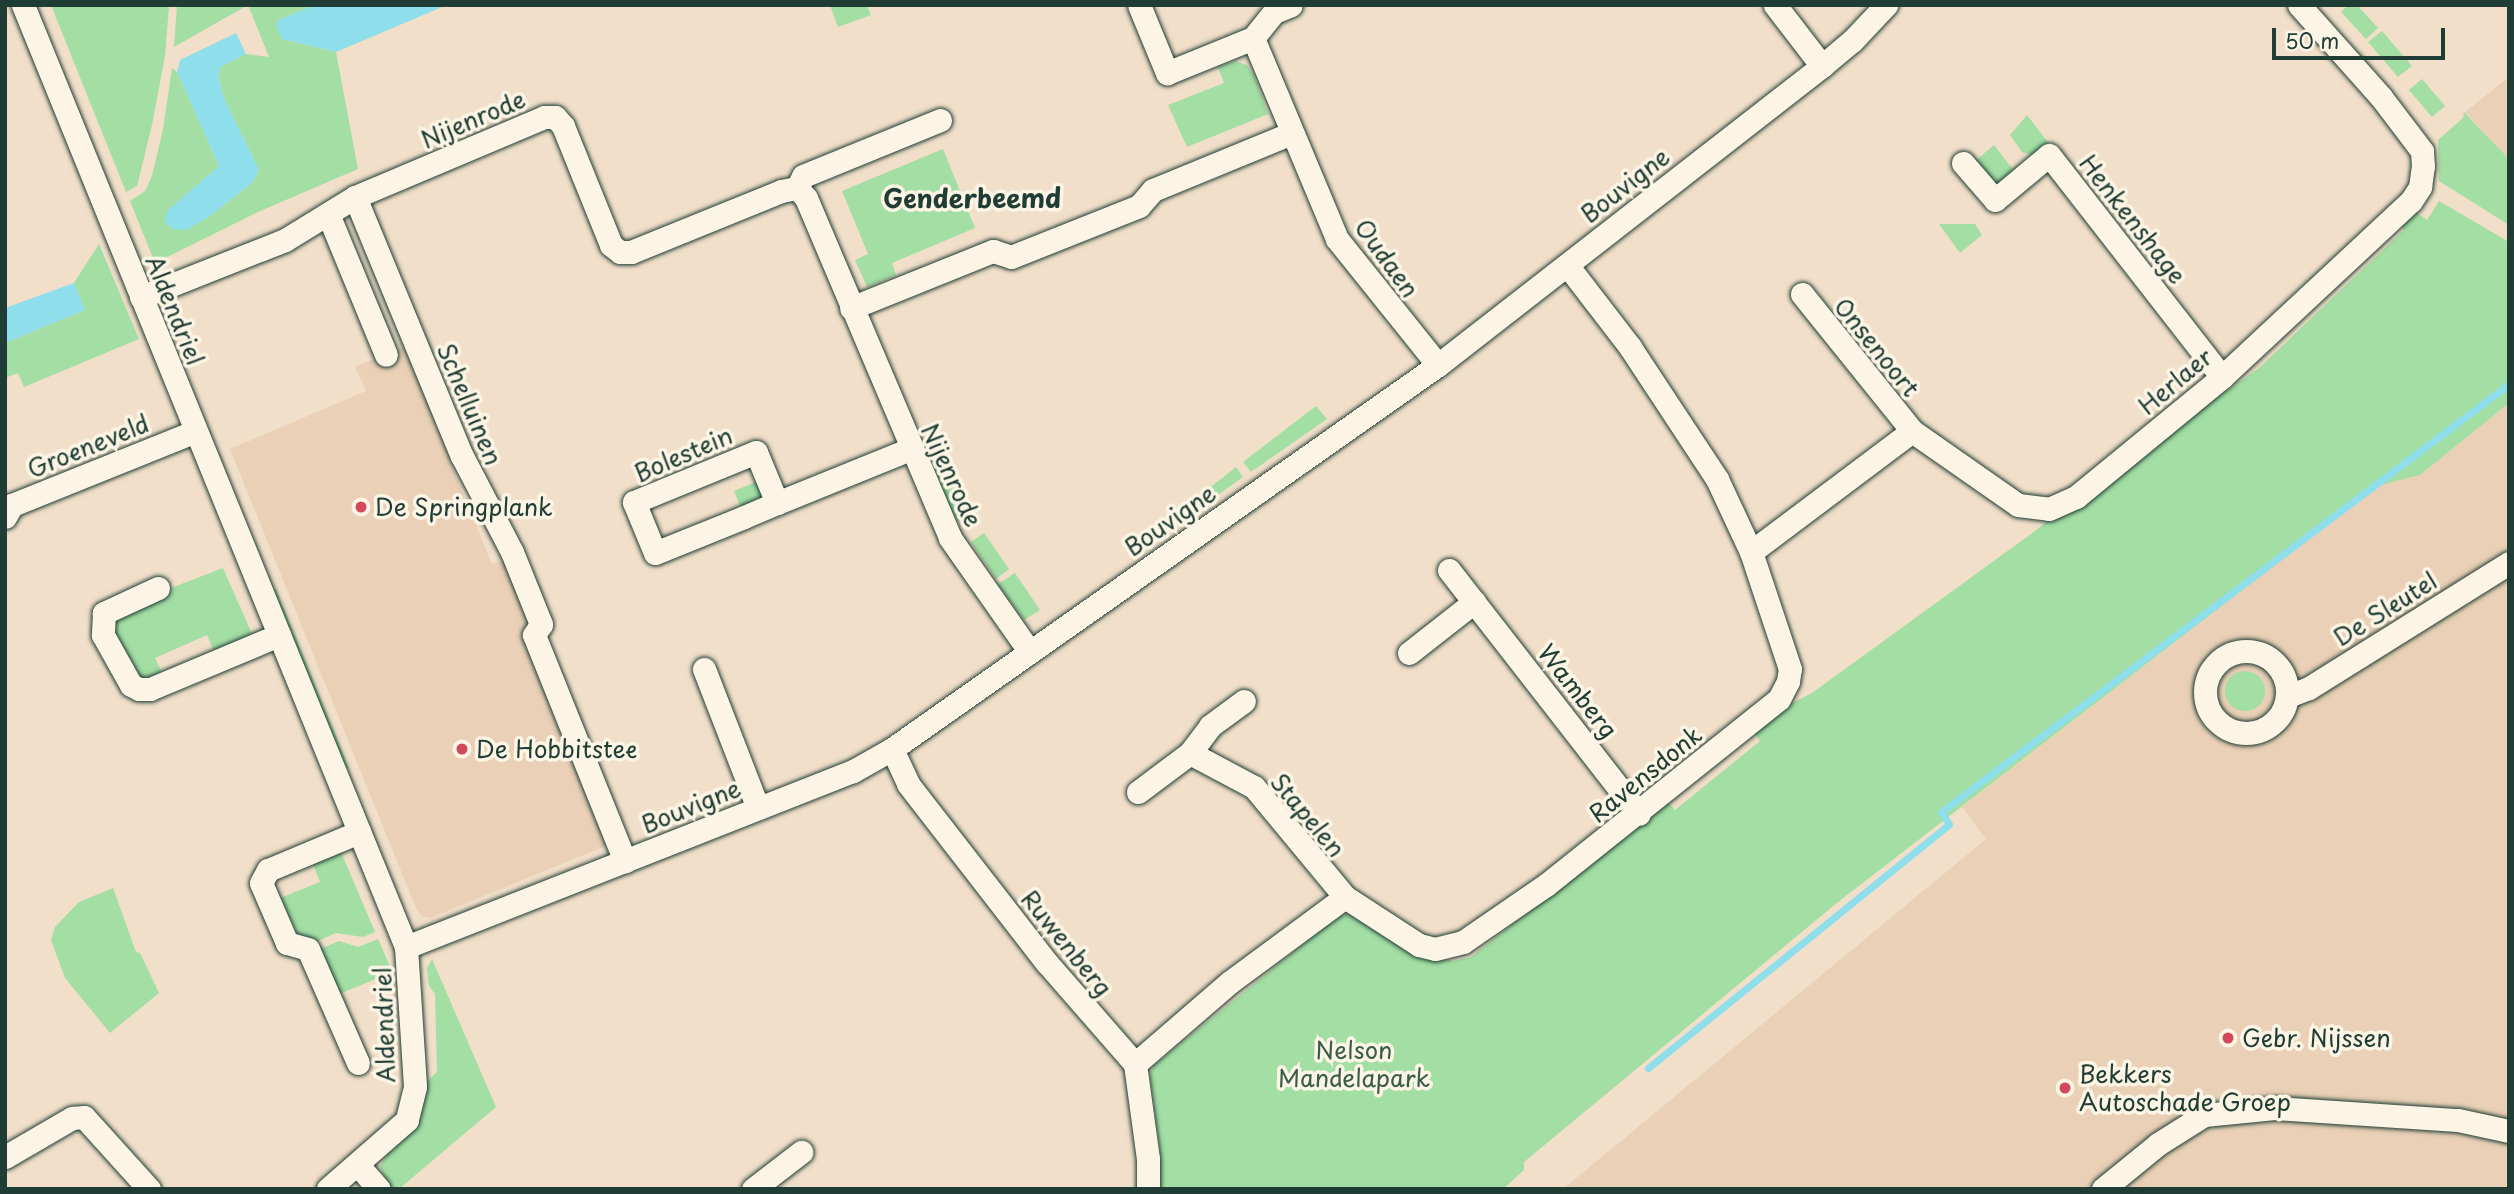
<!DOCTYPE html>
<style>
body{margin:0}
#map{position:relative;width:2514px;height:1194px;overflow:hidden;background:#f1dfc9;font-family:"Playpen Sans",sans-serif}
div>[style]{position:absolute}
[style*='--x']{left:calc(var(--x)*1px);top:calc(var(--y)*1px);width:calc(var(--w)*1px);rotate:calc(var(--a)*1deg)}
.built>*{inset:0;background:#e9d0b6}
.green>*{inset:0;background:#a3dea4}
.round{border-radius:50%}
.water>*{inset:0;background:#8edeeb}
.stream>*{height:7px;margin:-3.5px;padding:0 3.5px;transform-origin:3.5px;border-radius:3.5px;background:#8edeeb}
.roads{filter:drop-shadow(0 0 2px #1f3d34) drop-shadow(0 0 2px #1f3d34)}
.minor>*{height:23px;margin:-11.5px;padding:0 11.5px;transform-origin:11.5px;border-radius:11.5px;background:#fcf5e5}
.minor>.ring{margin:-11.5px;padding:0;box-sizing:content-box;background:none;border:23px solid #fcf5e5;border-radius:50%}
.dots>*{width:19px;height:19px;translate:-50% -50%;box-sizing:border-box;border:4px solid #fcf5e5;border-radius:50%}
span{translate:-50% -50%;white-space:nowrap;text-align:center;line-height:1.15;-webkit-text-stroke:7px #fcf5e5;paint-order:stroke}
.street-label{font-size:24px;color:#1f3d34}
.poi-label{font-size:24px;color:#1f3d34}
.left{translate:0 -50%;text-align:left}
.park-label{font-size:24px;color:#395d4a}
.neighbourhood-label{font-size:26px;color:#1f3d34;font-weight:700}
.frame{position:absolute;inset:0;border:7px solid #1f3d34;pointer-events:none}
.scale{position:absolute;left:2272px;top:28px;width:173px;height:32px;box-sizing:border-box;border:4px solid #1f3d34;border-top:0;padding-left:9px;font-size:21px;line-height:24px;white-space:nowrap;color:#1f3d34;-webkit-text-stroke:5px #fcf5e5;paint-order:stroke}
</style>
<div id="map">
<div class="built">
<i style="clip-path:polygon(2509px 77px,2509px 159px,2465px 112px)"></i>
<i style="clip-path:polygon(410px 344px,456px 454px,448px 457px,492px 564px,509px 559px,608px 845px,430px 918px,422px 916px,416px 908px,230px 449px,366px 391px,355px 367px)"></i>
<i style="clip-path:polygon(2509px 403px,2509px 1189px,1563px 1189px,1986px 839px,1962px 807px,2377px 486px,2420px 475px)"></i>
</div>
<div class="green">
<i style="clip-path:polygon(51px 5px,169px 5px,165px 56px,152px 125px,137px 186px,126px 192px)"></i>
<i style="clip-path:polygon(177px 5px,315px 5px,278px 20px,282px 39px,336px 52px,358px 169px,258px 212px,155px 263px,130px 201px,145px 191px,152px 176px,163px 129px,172px 68px,177px 72px,219px 166px,168px 211px,210px 216px,253px 182px,259px 170px,224px 98px,218px 77px,220px 67px,246px 54px,269px 57px,248px 5px,174px 47px)"></i>
<i style="clip-path:polygon(830px 5px,867px 5px,871px 15px,838px 27px)"></i>
<i style="clip-path:polygon(2348px 5px,2357px 5px,2378px 28px,2366px 39px,2341px 12px)"></i>
<i style="clip-path:polygon(2382px 31px,2412px 66px,2398px 77px,2368px 42px)"></i>
<i style="clip-path:polygon(1235px 61px,1247px 65px,1254px 75px,1268px 114px,1187px 147px,1168px 105px,1224px 83px,1218px 67px)"></i>
<i style="clip-path:polygon(2422px 79px,2445px 106px,2432px 117px,2409px 90px)"></i>
<i style="clip-path:polygon(2464px 112px,2509px 159px,2509px 225px,2439px 181px,2438px 140px,2463px 118px)"></i>
<i style="clip-path:polygon(2027px 115px,2050px 145px,2031px 155px,2022px 152px,2010px 135px)"></i>
<i style="clip-path:polygon(1994px 145px,2014px 171px,1995px 186px,1975px 161px)"></i>
<i style="clip-path:polygon(943px 149px,975px 228px,892px 263px,896px 275px,867px 287px,855px 260px,868px 254px,842px 191px)"></i>
<i style="clip-path:polygon(2439px 201px,2509px 242px,2509px 403px,2420px 475px,2377px 486px,1838px 902px,1524px 1162px,1524px 1170px,1503px 1189px,1159px 1189px,1160px 1150px,1150px 1075px,1153px 1066px,1328px 924px,1343px 915px,1361px 916px,1424px 955px,1453px 961px,1471px 957px,1668px 802px,1675px 810px,1760px 741px,1754px 732px,1786px 706px,1812px 693px,2039px 528px,2065px 505px,2259px 368px,2404px 230px,2398px 223px,2413px 210px,2427px 220px)"></i>
<i style="clip-path:polygon(1939px 224px,1975px 224px,1982px 235px,1960px 253px)"></i>
<i style="clip-path:polygon(99px 244px,139px 339px,24px 387px,18px 373px,5px 378px,5px 343px,85px 310px,74px 283px)"></i>
<i style="clip-path:polygon(1316px 406px,1327px 419px,1251px 472px,1243px 462px)"></i>
<i style="clip-path:polygon(947px 458px,966px 500px,966px 511px,959px 521px,954px 520px,930px 465px)"></i>
<i style="clip-path:polygon(1236px 467px,1243px 477px,1165px 533px,1159px 528px)"></i>
<i style="clip-path:polygon(758px 481px,766px 500px,742px 511px,734px 491px)"></i>
<i style="clip-path:polygon(984px 533px,1009px 569px,996px 579px,971px 542px)"></i>
<i style="clip-path:polygon(223px 568px,252px 634px,214px 651px,207px 635px,155px 658px,162px 673px,143px 682px,137px 680px,109px 629px,110px 622px,140px 600px)"></i>
<i style="clip-path:polygon(1015px 573px,1040px 610px,1024px 620px,998px 584px)"></i>
<i style="clip-path:polygon(276px 589px,349px 768px,341px 771px,268px 593px)"></i>
<i class="round" style="left:2225px;top:671px;width:40px;height:40px"></i>
<i style="clip-path:polygon(341px 852px,375px 932px,363px 937px,336px 933px,311px 944px,299px 938px,280px 898px,320px 882px,313px 864px)"></i>
<i style="clip-path:polygon(113px 888px,136px 952px,140px 953px,159px 993px,110px 1033px,65px 978px,51px 940px,55px 927px,79px 902px)"></i>
<i style="clip-path:polygon(378px 939px,389px 964px,376px 979px,339px 994px,318px 950px,339px 941px,358px 947px)"></i>
<i style="clip-path:polygon(432px 959px,496px 1107px,399px 1189px,391px 1189px,380px 1167px,389px 1151px,405px 1136px,421px 1087px,437px 1072px,435px 994px,429px 986px,427px 968px)"></i>
</div>
<div class="water">
<i style="clip-path:polygon(315px 5px,447px 5px,336px 52px,282px 39px,276px 26px,278px 20px)"></i>
<i style="clip-path:polygon(236px 33px,246px 54px,220px 67px,218px 77px,224px 98px,259px 170px,253px 182px,210px 216px,186px 230px,173px 229px,165px 222px,167px 211px,219px 166px,177px 72px,180px 60px)"></i>
<i style="clip-path:polygon(74px 283px,85px 310px,5px 343px,5px 308px)"></i>
</div>
<div class="stream">
<i style="--x:1648;--y:1068;--w:387;--a:-39"></i>
<i style="--x:1949;--y:824;--w:14;--a:-124"></i>
<i style="--x:1941;--y:812;--w:711;--a:-37"></i>
</div>
<div class="roads">
<div class="minor">
<i style="--x:23;--y:5;--w:1017;--a:67.87"></i>
<i style="--x:406;--y:947;--w:140;--a:86.3"></i>
<i style="--x:415;--y:1087;--w:34;--a:104"></i>
<i style="--x:407;--y:1120;--w:105;--a:138.9"></i>
<i style="--x:1139;--y:5;--w:74;--a:67.6"></i>
<i style="--x:1167;--y:73;--w:93;--a:-22.1"></i>
<i style="--x:1253;--y:38;--w:218;--a:67.3"></i>
<i style="--x:1337;--y:239;--w:161;--a:51.3"></i>
<i style="--x:1775;--y:5;--w:77;--a:52.4"></i>
<i style="--x:1253;--y:38;--w:33;--a:-51"></i>
<i style="--x:1274;--y:12;--w:18;--a:-22"></i>
<i style="--x:1963;--y:163;--w:49;--a:49.1"></i>
<i style="--x:1995;--y:200;--w:70;--a:-39.8"></i>
<i style="--x:2049;--y:155;--w:281;--a:52.1"></i>
<i style="--x:797;--y:188;--w:13;--a:48"></i>
<i style="--x:806;--y:198;--w:369;--a:67"></i>
<i style="--x:950;--y:538;--w:138;--a:55"></i>
<i style="--x:797;--y:188;--w:13;--a:-63"></i>
<i style="--x:803;--y:176;--w:148;--a:-22.2"></i>
<i style="--x:355;--y:197;--w:280;--a:67.6"></i>
<i style="--x:462;--y:456;--w:108;--a:62.5"></i>
<i style="--x:512;--y:552;--w:78;--a:68.1"></i>
<i style="--x:541;--y:624;--w:13;--a:122"></i>
<i style="--x:534;--y:635;--w:244;--a:68.1"></i>
<i style="--x:328;--y:214;--w:152;--a:67.6"></i>
<i style="--x:1802;--y:294;--w:176;--a:51.2"></i>
<i style="--x:141;--y:297;--w:155;--a:-21.6"></i>
<i style="--x:285;--y:240;--w:82;--a:-31.6"></i>
<i style="--x:355;--y:197;--w:205;--a:-22.9"></i>
<i style="--x:544;--y:117;--w:11;--a:0"></i>
<i style="--x:555;--y:117;--w:12;--a:48"></i>
<i style="--x:563;--y:126;--w:128;--a:68"></i>
<i style="--x:611;--y:245;--w:11;--a:38"></i>
<i style="--x:620;--y:252;--w:11;--a:0"></i>
<i style="--x:631;--y:252;--w:162;--a:-22.1"></i>
<i style="--x:781;--y:191;--w:16;--a:-11"></i>
<i style="--x:851;--y:308;--w:153;--a:-21.9"></i>
<i style="--x:993;--y:251;--w:19;--a:18"></i>
<i style="--x:1011;--y:257;--w:138;--a:-21.7"></i>
<i style="--x:1139;--y:206;--w:21;--a:-49"></i>
<i style="--x:1153;--y:190;--w:150;--a:-22.3"></i>
<i style="--x:777;--y:503;--w:55;--a:-112.4"></i>
<i style="--x:756;--y:452;--w:132;--a:157.7"></i>
<i style="--x:634;--y:502;--w:55;--a:67.6"></i>
<i style="--x:655;--y:553;--w:96;--a:-22"></i>
<i style="--x:744;--y:517;--w:36;--a:-23"></i>
<i style="--x:777;--y:503;--w:144;--a:-22.1"></i>
<i style="--x:5;--y:517;--w:14;--a:-60"></i>
<i style="--x:12;--y:505;--w:198;--a:-21.9"></i>
<i style="--x:1751;--y:552;--w:201;--a:-36.9"></i>
<i style="--x:1912;--y:431;--w:129;--a:34.9"></i>
<i style="--x:2018;--y:505;--w:31;--a:7"></i>
<i style="--x:2049;--y:509;--w:30;--a:-24"></i>
<i style="--x:2076;--y:497;--w:189;--a:-39.4"></i>
<i style="--x:2222;--y:377;--w:258;--a:-43"></i>
<i style="--x:2411;--y:201;--w:17;--a:-57"></i>
<i style="--x:2420;--y:187;--w:21;--a:-82"></i>
<i style="--x:2423;--y:166;--w:15;--a:-94"></i>
<i style="--x:2422;--y:151;--w:68;--a:-127.2"></i>
<i style="--x:2381;--y:97;--w:123;--a:-131.7"></i>
<i style="--x:1449;--y:570;--w:309;--a:52.1"></i>
<i style="--x:158;--y:588;--w:60;--a:155.2"></i>
<i style="--x:104;--y:613;--w:22;--a:93"></i>
<i style="--x:103;--y:635;--w:57;--a:60.8"></i>
<i style="--x:131;--y:685;--w:9;--a:27"></i>
<i style="--x:139;--y:689;--w:11;--a:0"></i>
<i style="--x:150;--y:689;--w:140;--a:-22.7"></i>
<i class="ring" style="left:2205px;top:651px;width:59px;height:59px"></i>
<i style="--x:1409;--y:653;--w:83;--a:-38.1"></i>
<i style="--x:704;--y:669;--w:149;--a:68.8"></i>
<i style="--x:2288;--y:696;--w:22;--a:-21"></i>
<i style="--x:2309;--y:688;--w:236;--a:-32"></i>
<i style="--x:892;--y:749;--w:38;--a:65"></i>
<i style="--x:908;--y:784;--w:227;--a:52.2"></i>
<i style="--x:1047;--y:963;--w:134;--a:48.9"></i>
<i style="--x:1135;--y:1064;--w:96;--a:82.2"></i>
<i style="--x:1148;--y:1159;--w:30;--a:90"></i>
<i style="--x:1190;--y:753;--w:34;--a:-53"></i>
<i style="--x:1210;--y:726;--w:42;--a:-36.3"></i>
<i style="--x:1138;--y:792;--w:65;--a:-36.9"></i>
<i style="--x:1190;--y:753;--w:72;--a:28"></i>
<i style="--x:1254;--y:787;--w:143;--a:50.4"></i>
<i style="--x:1345;--y:897;--w:88;--a:33"></i>
<i style="--x:1419;--y:945;--w:16;--a:14"></i>
<i style="--x:1435;--y:949;--w:29;--a:-14"></i>
<i style="--x:1463;--y:942;--w:101;--a:-34.5"></i>
<i style="--x:1546;--y:885;--w:298;--a:-38.6"></i>
<i style="--x:1779;--y:699;--w:20;--a:-63"></i>
<i style="--x:1788;--y:681;--w:12;--a:-81"></i>
<i style="--x:1790;--y:669;--w:123;--a:-108.4"></i>
<i style="--x:1751;--y:552;--w:81;--a:-115"></i>
<i style="--x:1717;--y:479;--w:158;--a:-123.4"></i>
<i style="--x:1630;--y:347;--w:103;--a:-127.5"></i>
<i style="--x:406;--y:947;--w:480;--a:-21.5"></i>
<i style="--x:853;--y:771;--w:45;--a:-29.4"></i>
<i style="--x:892;--y:749;--w:668;--a:-35.12"></i>
<i style="--x:1438;--y:365;--w:487;--a:-37.9"></i>
<i style="--x:1822;--y:66;--w:39;--a:-40"></i>
<i style="--x:1852;--y:41;--w:50;--a:-46.6"></i>
<i style="--x:358;--y:1063;--w:124;--a:-113.7"></i>
<i style="--x:308;--y:949;--w:22;--a:-164"></i>
<i style="--x:287;--y:943;--w:65;--a:-113.4"></i>
<i style="--x:261;--y:883;--w:15;--a:-62"></i>
<i style="--x:268;--y:870;--w:99;--a:-22.7"></i>
<i style="--x:1135;--y:1064;--w:125;--a:-40.8"></i>
<i style="--x:1230;--y:982;--w:143;--a:-36.5"></i>
<i style="--x:5;--y:1157;--w:78;--a:-30.2"></i>
<i style="--x:72;--y:1118;--w:12;--a:-5"></i>
<i style="--x:84;--y:1117;--w:97;--a:47.9"></i>
<i style="--x:357;--y:1164;--w:33;--a:49"></i>
<i style="--x:753;--y:1189;--w:61;--a:-37.6"></i>
<i style="--x:2103;--y:1189;--w:71;--a:-39.3"></i>
<i style="--x:2158;--y:1144;--w:54;--a:-32.2"></i>
<i style="--x:2204;--y:1115;--w:71;--a:-5.6"></i>
<i style="--x:2275;--y:1108;--w:183;--a:3.8"></i>
<i style="--x:2458;--y:1120;--w:52;--a:12.2"></i>
</div>
</div>
<div class="dots">
<i style="left:361px;top:507px;background:#d1495b"></i>
<i style="left:462px;top:749px;background:#d1495b"></i>
<i style="left:2228px;top:1038px;background:#d1495b"></i>
<i style="left:2065px;top:1088px;background:#d1495b"></i>
</div>
<div class="street-label">
<span style="left:473px;top:119px;rotate:-23deg">Nijenrode</span>
<span style="left:1625px;top:185px;rotate:-38deg">Bouvigne</span>
<span style="left:2133px;top:219px;rotate:52deg">Henkenshage</span>
<span style="left:1387px;top:258px;rotate:54deg">Oudaen</span>
<span style="left:175px;top:310px;rotate:68deg">Aldendriel</span>
<span style="left:1877px;top:347px;rotate:51deg">Onsenoort</span>
<span style="left:2175px;top:381px;rotate:-40deg">Herlaer</span>
<span style="left:470px;top:404px;rotate:67deg">Schelluinen</span>
<span style="left:88px;top:446px;rotate:-22deg">Groeneveld</span>
<span style="left:683px;top:454px;rotate:-23deg">Bolestein</span>
<span style="left:952px;top:475px;rotate:65deg">Nijenrode</span>
<span style="left:1170px;top:520px;rotate:-35deg">Bouvigne</span>
<span style="left:2385px;top:609px;rotate:-32deg">De Sleutel</span>
<span style="left:1578px;top:691px;rotate:52deg">Wamberg</span>
<span style="left:1645px;top:774px;rotate:-39deg">Ravensdonk</span>
<span style="left:691px;top:806px;rotate:-22deg">Bouvigne</span>
<span style="left:1308px;top:815px;rotate:50deg">Stapelen</span>
<span style="left:1067px;top:943px;rotate:51deg">Ruwenberg</span>
<span style="left:384px;top:1025px;rotate:-92deg">Aldendriel</span>
</div>
<div class="poi-label">
<span class="left" style="left:375px;top:507px">De Springplank</span>
<span class="left" style="left:476px;top:749px">De Hobbitstee</span>
<span class="left" style="left:2242px;top:1038px">Gebr. Nijssen</span>
<span class="left" style="left:2079px;top:1088px">Bekkers<br>Autoschade Groep</span>
</div>
<div class="park-label">
<span style="left:1354px;top:1064px">Nelson<br>Mandelapark</span>
</div>
<div class="neighbourhood-label">
<span style="left:972px;top:198px">Genderbeemd</span>
</div>
<div class="frame"></div>
<div class="scale">50 m</div>
</div>
